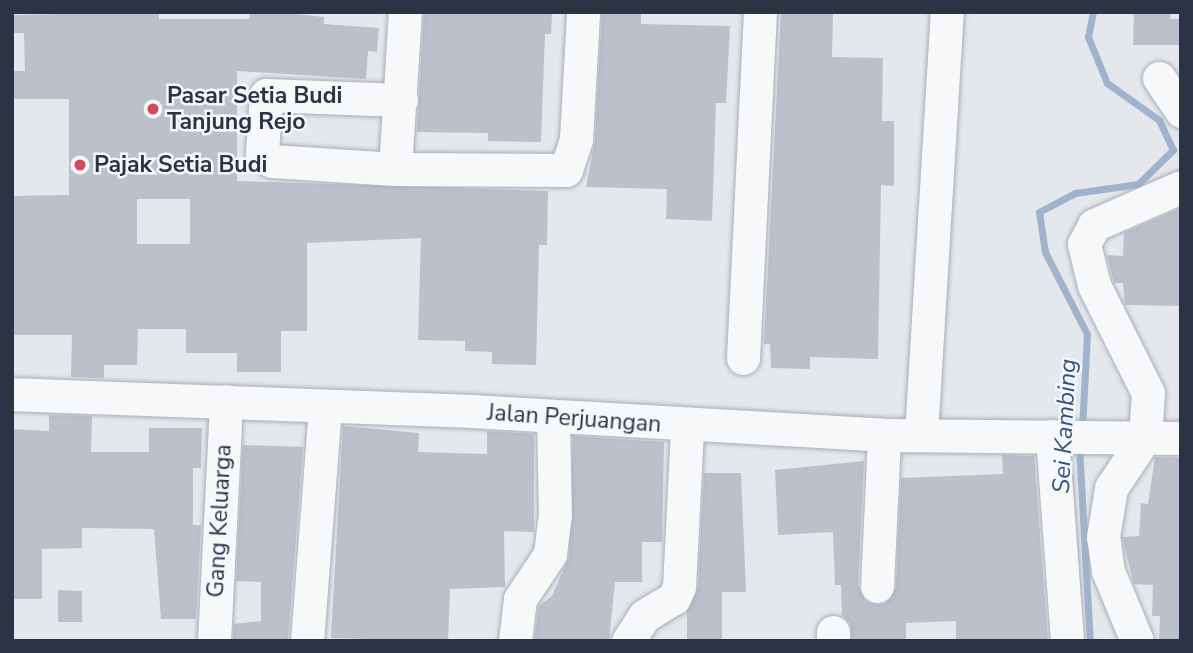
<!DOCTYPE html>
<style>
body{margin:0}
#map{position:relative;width:1193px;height:653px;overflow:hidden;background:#e4e7ec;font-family:"Nunito Sans",sans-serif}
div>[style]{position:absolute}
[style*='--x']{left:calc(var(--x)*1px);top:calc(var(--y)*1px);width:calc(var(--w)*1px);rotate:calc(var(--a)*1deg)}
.stream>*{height:7px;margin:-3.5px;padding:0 3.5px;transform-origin:3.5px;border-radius:3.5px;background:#9fb4cc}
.building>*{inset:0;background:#bbc0ca}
.roads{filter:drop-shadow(0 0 2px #a9aeb7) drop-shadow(0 0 2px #a9aeb7)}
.minor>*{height:33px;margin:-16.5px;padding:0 16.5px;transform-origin:16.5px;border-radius:16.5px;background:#f7f8fa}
.dots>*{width:19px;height:19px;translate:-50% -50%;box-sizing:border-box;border:4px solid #f4f6f9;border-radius:50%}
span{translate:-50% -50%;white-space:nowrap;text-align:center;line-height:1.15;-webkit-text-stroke:5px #f4f6f9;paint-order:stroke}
.poi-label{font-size:23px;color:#2b3445;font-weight:700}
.left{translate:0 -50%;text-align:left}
.street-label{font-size:23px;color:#2b3445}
.water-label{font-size:24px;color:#34527a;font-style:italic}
.frame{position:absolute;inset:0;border:14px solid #2b3445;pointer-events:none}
</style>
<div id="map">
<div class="stream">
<i style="--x:1082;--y:429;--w:95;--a:-87"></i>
<i style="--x:1087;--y:334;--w:92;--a:-117.1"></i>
<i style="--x:1045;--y:252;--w:40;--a:-98.5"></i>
<i style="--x:1039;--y:212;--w:41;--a:-27.8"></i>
<i style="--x:1075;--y:193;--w:64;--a:-8.1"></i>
<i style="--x:1138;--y:184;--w:49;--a:-44.2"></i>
<i style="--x:1173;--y:150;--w:33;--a:-115"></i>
<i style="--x:1159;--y:120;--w:64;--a:-144.6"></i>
<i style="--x:1107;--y:83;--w:50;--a:-112.4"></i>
<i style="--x:1088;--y:37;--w:25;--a:-79"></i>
<i style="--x:1079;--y:447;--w:194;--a:86.8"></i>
</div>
<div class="building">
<i style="clip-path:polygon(evenodd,159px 12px,159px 19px,249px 19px,250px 12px,279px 12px,324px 17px,324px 24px,379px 28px,377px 52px,368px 51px,366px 79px,237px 71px,237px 181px,548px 191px,547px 245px,539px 245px,536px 365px,492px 364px,492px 352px,465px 351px,465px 341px,418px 340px,421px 238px,307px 243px,307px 331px,281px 331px,281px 372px,237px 372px,237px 353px,186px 353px,186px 329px,138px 329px,137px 365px,104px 365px,104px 378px,71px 377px,72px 335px,13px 335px,12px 196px,69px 195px,69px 99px,12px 99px,12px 71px,25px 71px,24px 33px,12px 33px,12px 15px,159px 12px,137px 199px,190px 199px,190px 244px,137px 244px,137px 199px)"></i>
<i style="clip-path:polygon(424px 12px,552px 12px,551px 34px,545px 34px,541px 142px,488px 141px,488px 133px,417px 132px)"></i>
<i style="clip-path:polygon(781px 12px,833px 12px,832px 57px,883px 58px,882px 121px,894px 121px,894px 186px,881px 185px,878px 359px,810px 357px,810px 369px,771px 368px,770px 344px,764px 344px)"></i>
<i style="clip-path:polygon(1134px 12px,1171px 12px,1170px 19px,1181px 19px,1181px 45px,1133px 45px)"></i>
<i style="clip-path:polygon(602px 13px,641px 14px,641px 24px,730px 26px,726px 103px,716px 103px,712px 221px,666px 219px,667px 189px,586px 187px,595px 140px)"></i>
<i style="clip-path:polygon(1181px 208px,1181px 306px,1125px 305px,1123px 283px,1114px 283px,1107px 255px,1123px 256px,1124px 233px)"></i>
<i style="clip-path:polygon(49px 415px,92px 416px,91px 452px,149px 452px,149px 428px,202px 428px,201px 468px,193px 468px,193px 525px,201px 525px,196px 619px,161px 619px,154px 529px,82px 528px,82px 548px,42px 549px,42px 599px,12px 599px,12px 429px,49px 431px)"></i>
<i style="clip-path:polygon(343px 426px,419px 433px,418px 452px,487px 454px,487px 431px,534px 434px,534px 532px,504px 531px,505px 587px,450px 589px,448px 641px,331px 638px)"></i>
<i style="clip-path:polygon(573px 436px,664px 442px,662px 542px,642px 542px,642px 582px,615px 582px,609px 641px,534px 641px,539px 606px,552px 596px,569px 557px)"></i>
<i style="clip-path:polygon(243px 445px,303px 447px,288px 641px,233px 641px,234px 624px,261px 621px,261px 582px,236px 581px)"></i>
<i style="clip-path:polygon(1002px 455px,1034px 456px,1048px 641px,956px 640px,956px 621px,906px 623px,906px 641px,852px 641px,850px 623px,842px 615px,841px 585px,835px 585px,833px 532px,778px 535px,775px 470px,864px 461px,858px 585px,866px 602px,877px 605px,886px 603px,896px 588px,901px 478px,1003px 474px)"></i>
<i style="clip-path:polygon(1155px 457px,1181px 458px,1181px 641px,1159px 641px,1160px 616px,1152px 616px,1153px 585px,1134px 584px,1122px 537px,1139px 536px,1141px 503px,1148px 504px)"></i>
<i style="clip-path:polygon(704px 473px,741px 473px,746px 592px,722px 592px,722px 641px,687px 641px,687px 611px,698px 588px)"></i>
<i style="clip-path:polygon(58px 590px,82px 591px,82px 622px,58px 622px)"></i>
</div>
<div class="roads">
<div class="minor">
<i style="--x:1159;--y:78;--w:40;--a:56"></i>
<i style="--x:401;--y:100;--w:135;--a:-177.9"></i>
<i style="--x:266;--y:95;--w:57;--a:94"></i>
<i style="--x:262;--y:152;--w:13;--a:42"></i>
<i style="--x:272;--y:161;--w:123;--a:3.7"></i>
<i style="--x:395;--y:169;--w:171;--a:0.3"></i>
<i style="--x:566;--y:170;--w:33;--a:-72"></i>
<i style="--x:576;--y:139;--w:127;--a:-86.8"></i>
<i style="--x:395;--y:169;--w:157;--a:-86.4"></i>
<i style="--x:743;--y:358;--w:346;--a:-87.2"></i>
<i style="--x:12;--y:394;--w:459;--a:2.1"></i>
<i style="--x:471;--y:411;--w:414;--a:3.3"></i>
<i style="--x:884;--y:435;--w:297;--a:0.6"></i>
<i style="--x:921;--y:434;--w:423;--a:-86.5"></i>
<i style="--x:1052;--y:436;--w:206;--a:85.8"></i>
<i style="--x:877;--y:586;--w:151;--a:-87.3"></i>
<i style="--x:214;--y:641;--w:240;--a:-87.1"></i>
<i style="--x:307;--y:641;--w:236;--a:-85.6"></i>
<i style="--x:515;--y:641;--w:42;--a:-83.2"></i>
<i style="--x:520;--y:599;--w:54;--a:-56.3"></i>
<i style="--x:550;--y:554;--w:38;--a:-83"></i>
<i style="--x:555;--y:516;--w:97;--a:-91.2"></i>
<i style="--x:628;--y:641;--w:30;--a:-57"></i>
<i style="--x:644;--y:616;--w:35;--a:-31"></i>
<i style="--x:674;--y:598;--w:12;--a:-66"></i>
<i style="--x:679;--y:587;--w:160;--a:-87.1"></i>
<i style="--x:833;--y:641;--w:9;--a:-90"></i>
<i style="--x:1137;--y:641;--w:76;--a:-112.5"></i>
<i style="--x:1108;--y:571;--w:34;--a:-98"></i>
<i style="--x:1103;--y:537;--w:50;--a:-80.7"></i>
<i style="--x:1111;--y:488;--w:61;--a:-56.3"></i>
<i style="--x:1145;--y:437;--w:44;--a:-86.1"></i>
<i style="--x:1148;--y:393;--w:121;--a:-116.6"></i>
<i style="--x:1094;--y:285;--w:42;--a:-103.7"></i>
<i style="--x:1084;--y:244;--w:21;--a:-62"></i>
<i style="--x:1094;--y:225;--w:95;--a:-23.6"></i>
</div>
</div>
<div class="dots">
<i style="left:153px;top:109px;background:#d1495b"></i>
<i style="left:80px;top:165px;background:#d1495b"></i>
</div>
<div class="poi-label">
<span class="left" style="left:167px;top:109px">Pasar Setia Budi<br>Tanjung Rejo</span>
<span class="left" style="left:94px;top:165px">Pajak Setia Budi</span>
</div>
<div class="street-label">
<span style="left:574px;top:419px;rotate:4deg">Jalan Perjuangan</span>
<span style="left:220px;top:521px;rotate:-87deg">Gang Keluarga</span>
</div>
<div class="water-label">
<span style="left:1065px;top:426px;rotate:-87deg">Sei Kambing</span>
</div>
<div class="frame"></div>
</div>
